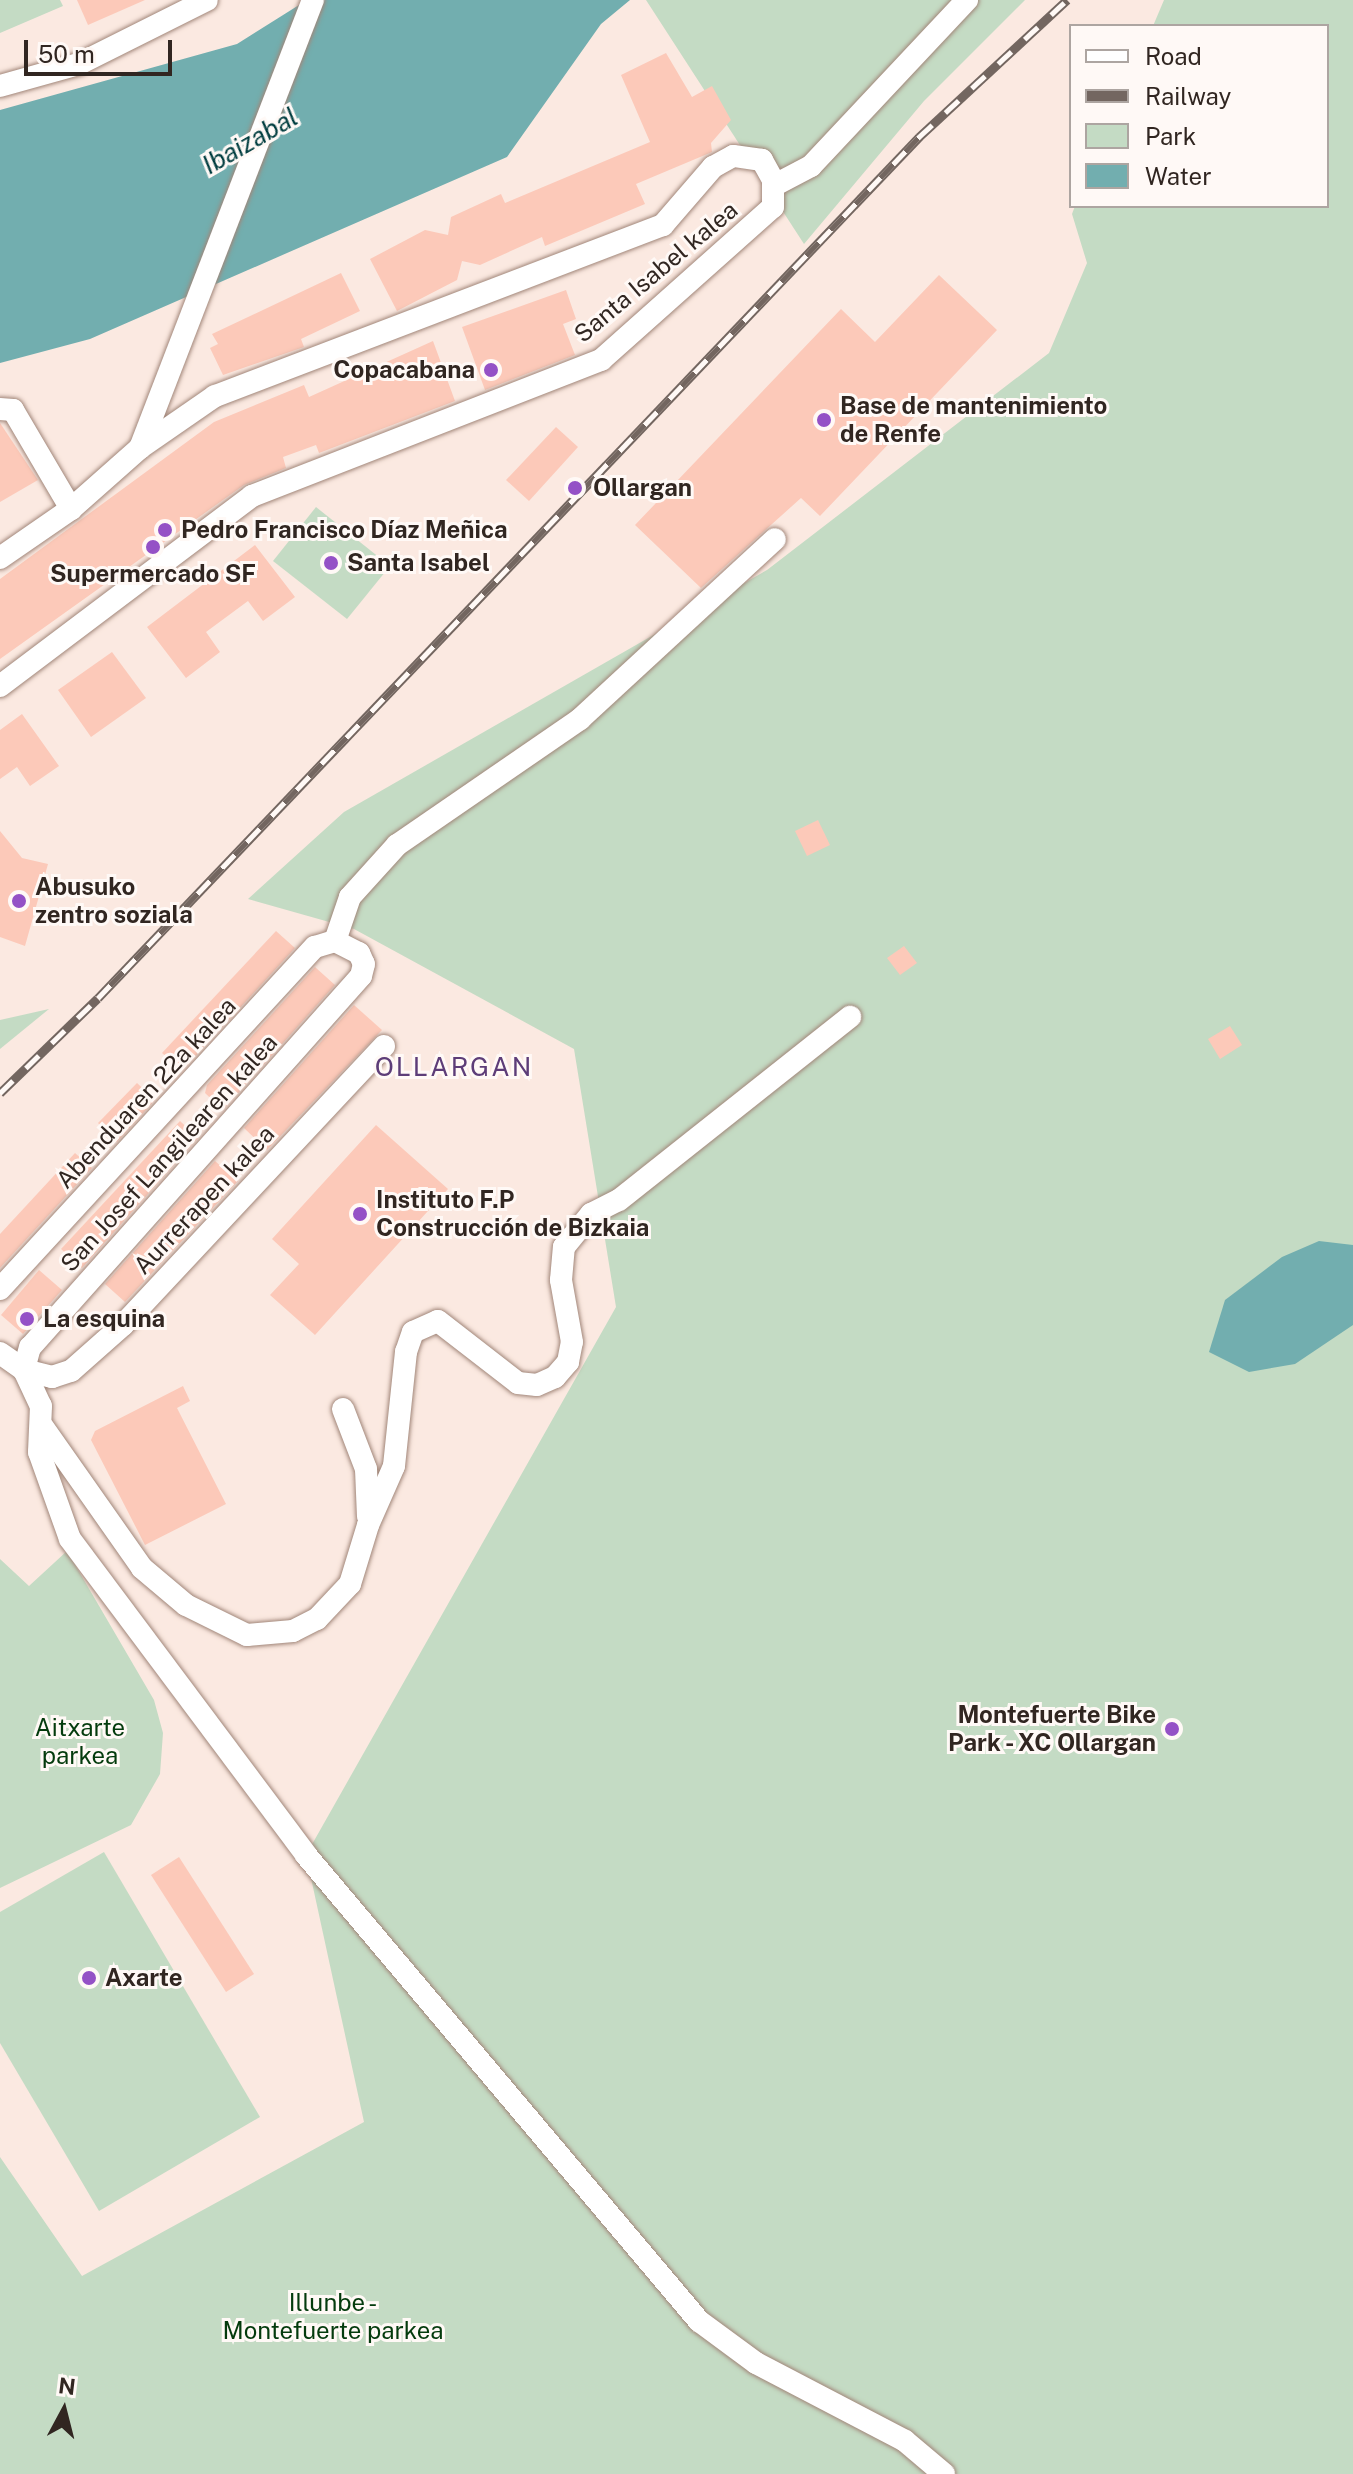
<!DOCTYPE html>
<meta charset="utf-8">
<style>
body{margin:0}
#map{position:relative;width:1353px;height:2474px;overflow:hidden;background:#fbe9e1;font-family:"Public Sans",sans-serif}
div>[style]{position:absolute}
[style*='--x']{left:calc(var(--x)*1px);top:calc(var(--y)*1px);width:calc(var(--w)*1px);rotate:calc(var(--a)*1deg)}
.green>*{inset:0;background:#c4dbc4}
.water>*{inset:0;background:#72aeaf}
.building>*{inset:0;background:#fcc9b9}
.roads{filter:drop-shadow(0 0 2px #a18679) drop-shadow(0 0 2px #a18679)}
.minor>*{height:22px;margin:-11px;padding:0 11px;transform-origin:11px;border-radius:11px;background:#fff}
.rail>*{height:9px;margin-top:-4.5px;transform-origin:0;background:repeating-linear-gradient(90deg,#fff9f6 0 18px,#736660 0 36px);box-sizing:border-box;border-block:2px solid #736660}
.dots>*{width:22px;height:22px;translate:-50% -50%;box-sizing:border-box;border:4px solid #fff9f6;border-radius:50%}
span{translate:-50% -50%;white-space:nowrap;text-align:center;line-height:1.15;-webkit-text-stroke:6px #fff9f6;paint-order:stroke}
.street-label{font-size:24px;color:#312621}
.poi-label{font-size:24px;color:#312621;font-weight:700}
.right{translate:-100% -50%;text-align:right}
.left{translate:0 -50%;text-align:left}
.park-label{font-size:24px;color:#043b0d}
.water-label{font-size:26px;color:#003d3f;font-style:italic}
.neighbourhood-label{font-size:26px;color:#5d3d78;letter-spacing:2px}
.legend{position:absolute;left:1069px;top:24px;width:260px;height:184px;box-sizing:border-box;background:#fff9f6;border:2px solid #ada5a1;margin:0;padding:10px 14px;list-style:none;font-size:24px;color:#312621}
.legend li{display:flex;align-items:center;gap:16px;height:40px}
.legend b{width:40px;border:2px solid #ada5a1}
.north{position:absolute;left:24px;top:2370px;width:80px;height:80px;-webkit-text-stroke:6px #fff9f6;paint-order:stroke;rotate:7deg;font-size:22px;font-weight:700;line-height:32px;text-align:center;color:#312621}
.north::after{content:'';display:block;margin:auto;width:28px;height:36px;background:#312621;clip-path:polygon(50% 0,100% 100%,50% 72%,0 100%)}
.scale{position:absolute;left:24px;top:40px;width:148px;height:36px;box-sizing:border-box;border:4px solid #312621;border-top:0;padding-left:10px;font-size:24px;line-height:28px;white-space:nowrap;color:#312621;-webkit-text-stroke:6px #fff9f6;paint-order:stroke}
</style>
<div id="map">
<div class="green">
<i style="clip-path:polygon(0 0,60px 0,63px 6px,0 33px)"></i>
<i style="clip-path:polygon(646px 0,1025px 0,924px 101px,804px 244px)"></i>
<i style="clip-path:polygon(1164px 0,1353px 0,1353px 2474px,0 2474px,0 2157px,82px 2276px,364px 2122px,306px 1855px,616px 1307px,574px 1049px,354px 929px,248px 899px,344px 812px,767px 570px,1049px 353px,1087px 263px,1072px 214px,1075px 206px,1327px 206px,1327px 26px,1153px 26px)"></i>
<i style="clip-path:polygon(316px 507px,390px 566px,347px 619px,273px 561px)"></i>
<i style="clip-path:polygon(49px 1009px,0 1049px,0 1020px)"></i>
<i style="clip-path:polygon(67px 1551px,154px 1700px,163px 1733px,160px 1774px,131px 1825px,0 1888px,0 1559px,29px 1586px)"></i>
<i style="clip-path:polygon(104px 1852px,260px 2117px,99px 2211px,0 2043px,0 1912px)"></i>
</div>
<div class="water">
<i style="clip-path:polygon(307px 0,630px 0,601px 24px,507px 157px,90px 339px,0 363px,0 110px,237px 44px)"></i>
<i style="clip-path:polygon(1319px 1241px,1353px 1245px,1353px 1325px,1295px 1364px,1249px 1372px,1209px 1352px,1225px 1300px,1282px 1257px)"></i>
</div>
<div class="building">
<i style="clip-path:polygon(77px 0,145px 0,88px 25px)"></i>
<i style="clip-path:polygon(666px 53px,692px 97px,712px 86px,731px 120px,711px 143px,712px 152px,636px 184px,645px 204px,545px 246px,542px 237px,480px 265px,462px 261px,457px 280px,397px 311px,370px 259px,425px 230px,448px 235px,451px 217px,501px 194px,505px 203px,650px 142px,621px 75px)"></i>
<i style="clip-path:polygon(341px 273px,360px 311px,301px 339px,304px 347px,223px 375px,210px 348px,218px 344px,212px 334px)"></i>
<i style="clip-path:polygon(939px 275px,997px 330px,820px 516px,801px 498px,701px 588px,635px 525px,841px 309px,875px 342px)"></i>
<i style="clip-path:polygon(566px 290px,576px 319px,563px 324px,575px 355px,485px 390px,462px 327px)"></i>
<i style="clip-path:polygon(433px 341px,455px 401px,319px 453px,316px 445px,283px 457px,286px 468px,244px 485px,0 659px,0 579px,214px 422px,304px 385px,309px 397px)"></i>
<i style="clip-path:polygon(0 423px,38px 480px,0 502px)"></i>
<i style="clip-path:polygon(556px 427px,578px 447px,529px 501px,506px 480px)"></i>
<i style="clip-path:polygon(255px 545px,295px 597px,263px 621px,248px 601px,206px 632px,220px 652px,186px 678px,147px 627px)"></i>
<i style="clip-path:polygon(112px 652px,146px 698px,91px 737px,58px 690px)"></i>
<i style="clip-path:polygon(22px 714px,59px 766px,30px 786px,17px 767px,0 779px,0 730px)"></i>
<i style="clip-path:polygon(818px 820px,830px 845px,807px 856px,795px 831px)"></i>
<i style="clip-path:polygon(0 831px,22px 858px,48px 864px,25px 946px,0 937px)"></i>
<i style="clip-path:polygon(276px 931px,295px 948px,182px 1071px,162px 1053px)"></i>
<i style="clip-path:polygon(904px 946px,917px 963px,900px 975px,887px 958px)"></i>
<i style="clip-path:polygon(315px 967px,335px 985px,223px 1110px,205px 1093px,207px 1085px)"></i>
<i style="clip-path:polygon(354px 1005px,382px 1030px,267px 1150px,244px 1128px)"></i>
<i style="clip-path:polygon(1230px 1026px,1242px 1045px,1220px 1059px,1208px 1039px)"></i>
<i style="clip-path:polygon(137px 1083px,155px 1100px,117px 1142px,98px 1123px)"></i>
<i style="clip-path:polygon(180px 1121px,198px 1138px,82px 1268px,61px 1249px)"></i>
<i style="clip-path:polygon(376px 1125px,448px 1189px,315px 1335px,270px 1295px,299px 1264px,272px 1239px)"></i>
<i style="clip-path:polygon(75px 1153px,92px 1168px,0 1268px,0 1234px)"></i>
<i style="clip-path:polygon(215px 1161px,238px 1181px,125px 1302px,105px 1284px)"></i>
<i style="clip-path:polygon(39px 1270px,62px 1290px,23px 1334px,1px 1315px)"></i>
<i style="clip-path:polygon(183px 1386px,190px 1401px,177px 1408px,226px 1504px,145px 1545px,91px 1440px,95px 1431px)"></i>
<i style="clip-path:polygon(179px 1857px,254px 1974px,226px 1992px,151px 1875px)"></i>
</div>
<div class="roads">
<div class="minor">
<i style="--x:0;--y:86;--w:82;--a:-15.6"></i>
<i style="--x:79;--y:64;--w:143;--a:-26.6"></i>
<i style="--x:773;--y:186;--w:43;--a:-27.8"></i>
<i style="--x:811;--y:166;--w:228;--a:-46.8"></i>
<i style="--x:0;--y:409;--w:13;--a:4"></i>
<i style="--x:13;--y:410;--w:115;--a:59.6"></i>
<i style="--x:0;--y:558;--w:86;--a:-34.6"></i>
<i style="--x:71;--y:509;--w:92;--a:-41.5"></i>
<i style="--x:140;--y:448;--w:480;--a:-68.9"></i>
<i style="--x:0;--y:686;--w:316;--a:-37"></i>
<i style="--x:252;--y:496;--w:375;--a:-21.3"></i>
<i style="--x:601;--y:360;--w:230;--a:-41.7"></i>
<i style="--x:773;--y:207;--w:27;--a:-90"></i>
<i style="--x:773;--y:180;--w:23;--a:-119"></i>
<i style="--x:762;--y:160;--w:29;--a:-172"></i>
<i style="--x:733;--y:156;--w:23;--a:151"></i>
<i style="--x:713;--y:167;--w:77;--a:130.8"></i>
<i style="--x:663;--y:225;--w:480;--a:159.1"></i>
<i style="--x:215;--y:396;--w:91;--a:145.3"></i>
<i style="--x:335;--y:941;--w:46;--a:-71.2"></i>
<i style="--x:350;--y:897;--w:70;--a:-47.9"></i>
<i style="--x:397;--y:845;--w:222;--a:-34.5"></i>
<i style="--x:580;--y:719;--w:265;--a:-42.7"></i>
<i style="--x:0;--y:1289;--w:465;--a:-47.4"></i>
<i style="--x:315;--y:947;--w:21;--a:-17"></i>
<i style="--x:335;--y:941;--w:27;--a:27"></i>
<i style="--x:359;--y:953;--w:12;--a:66"></i>
<i style="--x:364;--y:964;--w:12;--a:104"></i>
<i style="--x:361;--y:976;--w:497;--a:131.7"></i>
<i style="--x:30;--y:1347;--w:24;--a:105"></i>
<i style="--x:0;--y:1353;--w:29;--a:35"></i>
<i style="--x:24;--y:1370;--w:29;--a:14"></i>
<i style="--x:52;--y:1377;--w:20;--a:-18"></i>
<i style="--x:71;--y:1371;--w:69;--a:-41.5"></i>
<i style="--x:123;--y:1325;--w:382;--a:-46.9"></i>
<i style="--x:24;--y:1370;--w:40;--a:65"></i>
<i style="--x:41;--y:1406;--w:46;--a:92.5"></i>
<i style="--x:39;--y:1452;--w:92;--a:70.4"></i>
<i style="--x:70;--y:1539;--w:394;--a:53.2"></i>
<i style="--x:306;--y:1855;--w:610;--a:49.86"></i>
<i style="--x:699;--y:2321;--w:71;--a:36.4"></i>
<i style="--x:756;--y:2363;--w:168;--a:27.6"></i>
<i style="--x:905;--y:2441;--w:51;--a:40.2"></i>
<i style="--x:343;--y:1409;--w:64;--a:69"></i>
<i style="--x:366;--y:1469;--w:47;--a:87.6"></i>
<i style="--x:43;--y:1427;--w:172;--a:54.9"></i>
<i style="--x:142;--y:1568;--w:57;--a:40.1"></i>
<i style="--x:186;--y:1605;--w:68;--a:26.2"></i>
<i style="--x:247;--y:1635;--w:46;--a:-5"></i>
<i style="--x:293;--y:1631;--w:27;--a:-27"></i>
<i style="--x:317;--y:1619;--w:48;--a:-46.7"></i>
<i style="--x:350;--y:1584;--w:62;--a:-73"></i>
<i style="--x:368;--y:1525;--w:64;--a:-66.2"></i>
<i style="--x:394;--y:1466;--w:115;--a:-84"></i>
<i style="--x:406;--y:1352;--w:21;--a:-71"></i>
<i style="--x:413;--y:1332;--w:27;--a:-24"></i>
<i style="--x:438;--y:1321;--w:101;--a:37.8"></i>
<i style="--x:518;--y:1383;--w:19;--a:6"></i>
<i style="--x:537;--y:1385;--w:20;--a:-24"></i>
<i style="--x:555;--y:1377;--w:20;--a:-49"></i>
<i style="--x:568;--y:1362;--w:20;--a:-79"></i>
<i style="--x:572;--y:1342;--w:63;--a:-100.1"></i>
<i style="--x:561;--y:1280;--w:33;--a:-85"></i>
<i style="--x:564;--y:1247;--w:43;--a:-50.7"></i>
<i style="--x:591;--y:1214;--w:31;--a:-27"></i>
<i style="--x:619;--y:1200;--w:295;--a:-38.4"></i>
</div>
</div>
<div class="rail">
<i style="--x:0;--y:1093;--w:136;--a:-44.1"></i>
<i style="--x:98;--y:998;--w:1190;--a:-46.36"></i>
<i style="--x:919;--y:137;--w:202;--a:-42.8"></i>
</div>
<div class="dots">
<i style="left:491px;top:370px;background:#9451c6"></i>
<i style="left:824px;top:420px;background:#9451c6"></i>
<i style="left:575px;top:488px;background:#9451c6"></i>
<i style="left:165px;top:530px;background:#9451c6"></i>
<i style="left:153px;top:547px;background:#9451c6"></i>
<i style="left:331px;top:563px;background:#9451c6"></i>
<i style="left:19px;top:901px;background:#9451c6"></i>
<i style="left:360px;top:1214px;background:#9451c6"></i>
<i style="left:27px;top:1319px;background:#9451c6"></i>
<i style="left:1172px;top:1729px;background:#9451c6"></i>
<i style="left:89px;top:1978px;background:#9451c6"></i>
</div>
<div class="street-label">
<span style="left:656px;top:272px;rotate:-40deg">Santa Isabel kalea</span>
<span style="left:146px;top:1093px;rotate:-47deg">Abenduaren 22a kalea</span>
<span style="left:169px;top:1153px;rotate:-48deg">San Josef Langilearen kalea</span>
<span style="left:204px;top:1200px;rotate:-47deg">Aurrerapen kalea</span>
</div>
<div class="poi-label">
<span class="right" style="left:475px;top:370px">Copacabana</span>
<span class="left" style="left:840px;top:420px">Base de mantenimiento<br>de Renfe</span>
<span class="left" style="left:593px;top:488px">Ollargan</span>
<span class="left" style="left:181px;top:530px">Pedro Francisco Díaz Meñica</span>
<span class="left" style="left:347px;top:563px">Santa Isabel</span>
<span style="left:153px;top:574px">Supermercado SF</span>
<span class="left" style="left:35px;top:901px">Abusuko<br>zentro soziala</span>
<span class="left" style="left:376px;top:1214px">Instituto F.P<br>Construcción de Bizkaia</span>
<span class="left" style="left:43px;top:1319px">La esquina</span>
<span class="right" style="left:1156px;top:1729px">Montefuerte Bike<br>Park - XC Ollargan</span>
<span class="left" style="left:105px;top:1978px">Axarte</span>
</div>
<div class="park-label">
<span style="left:80px;top:1742px">Aitxarte<br>parkea</span>
<span style="left:333px;top:2317px">Illunbe -<br>Montefuerte parkea</span>
</div>
<div class="water-label">
<span style="left:250px;top:141px;rotate:-30deg">Ibaizabal</span>
</div>
<div class="neighbourhood-label">
<span style="left:454px;top:1067px">OLLARGAN</span>
</div>
<ul class="legend">
<li><b style="height:10px;background:#fff"></b>Road</li>
<li><b style="height:10px;background:#736660"></b>Railway</li>
<li><b style="height:22px;background:#c4dbc4"></b>Park</li>
<li><b style="height:22px;background:#72aeaf"></b>Water</li>
</ul>
<div class="north">N</div>
<div class="scale">50 m</div>
</div>
